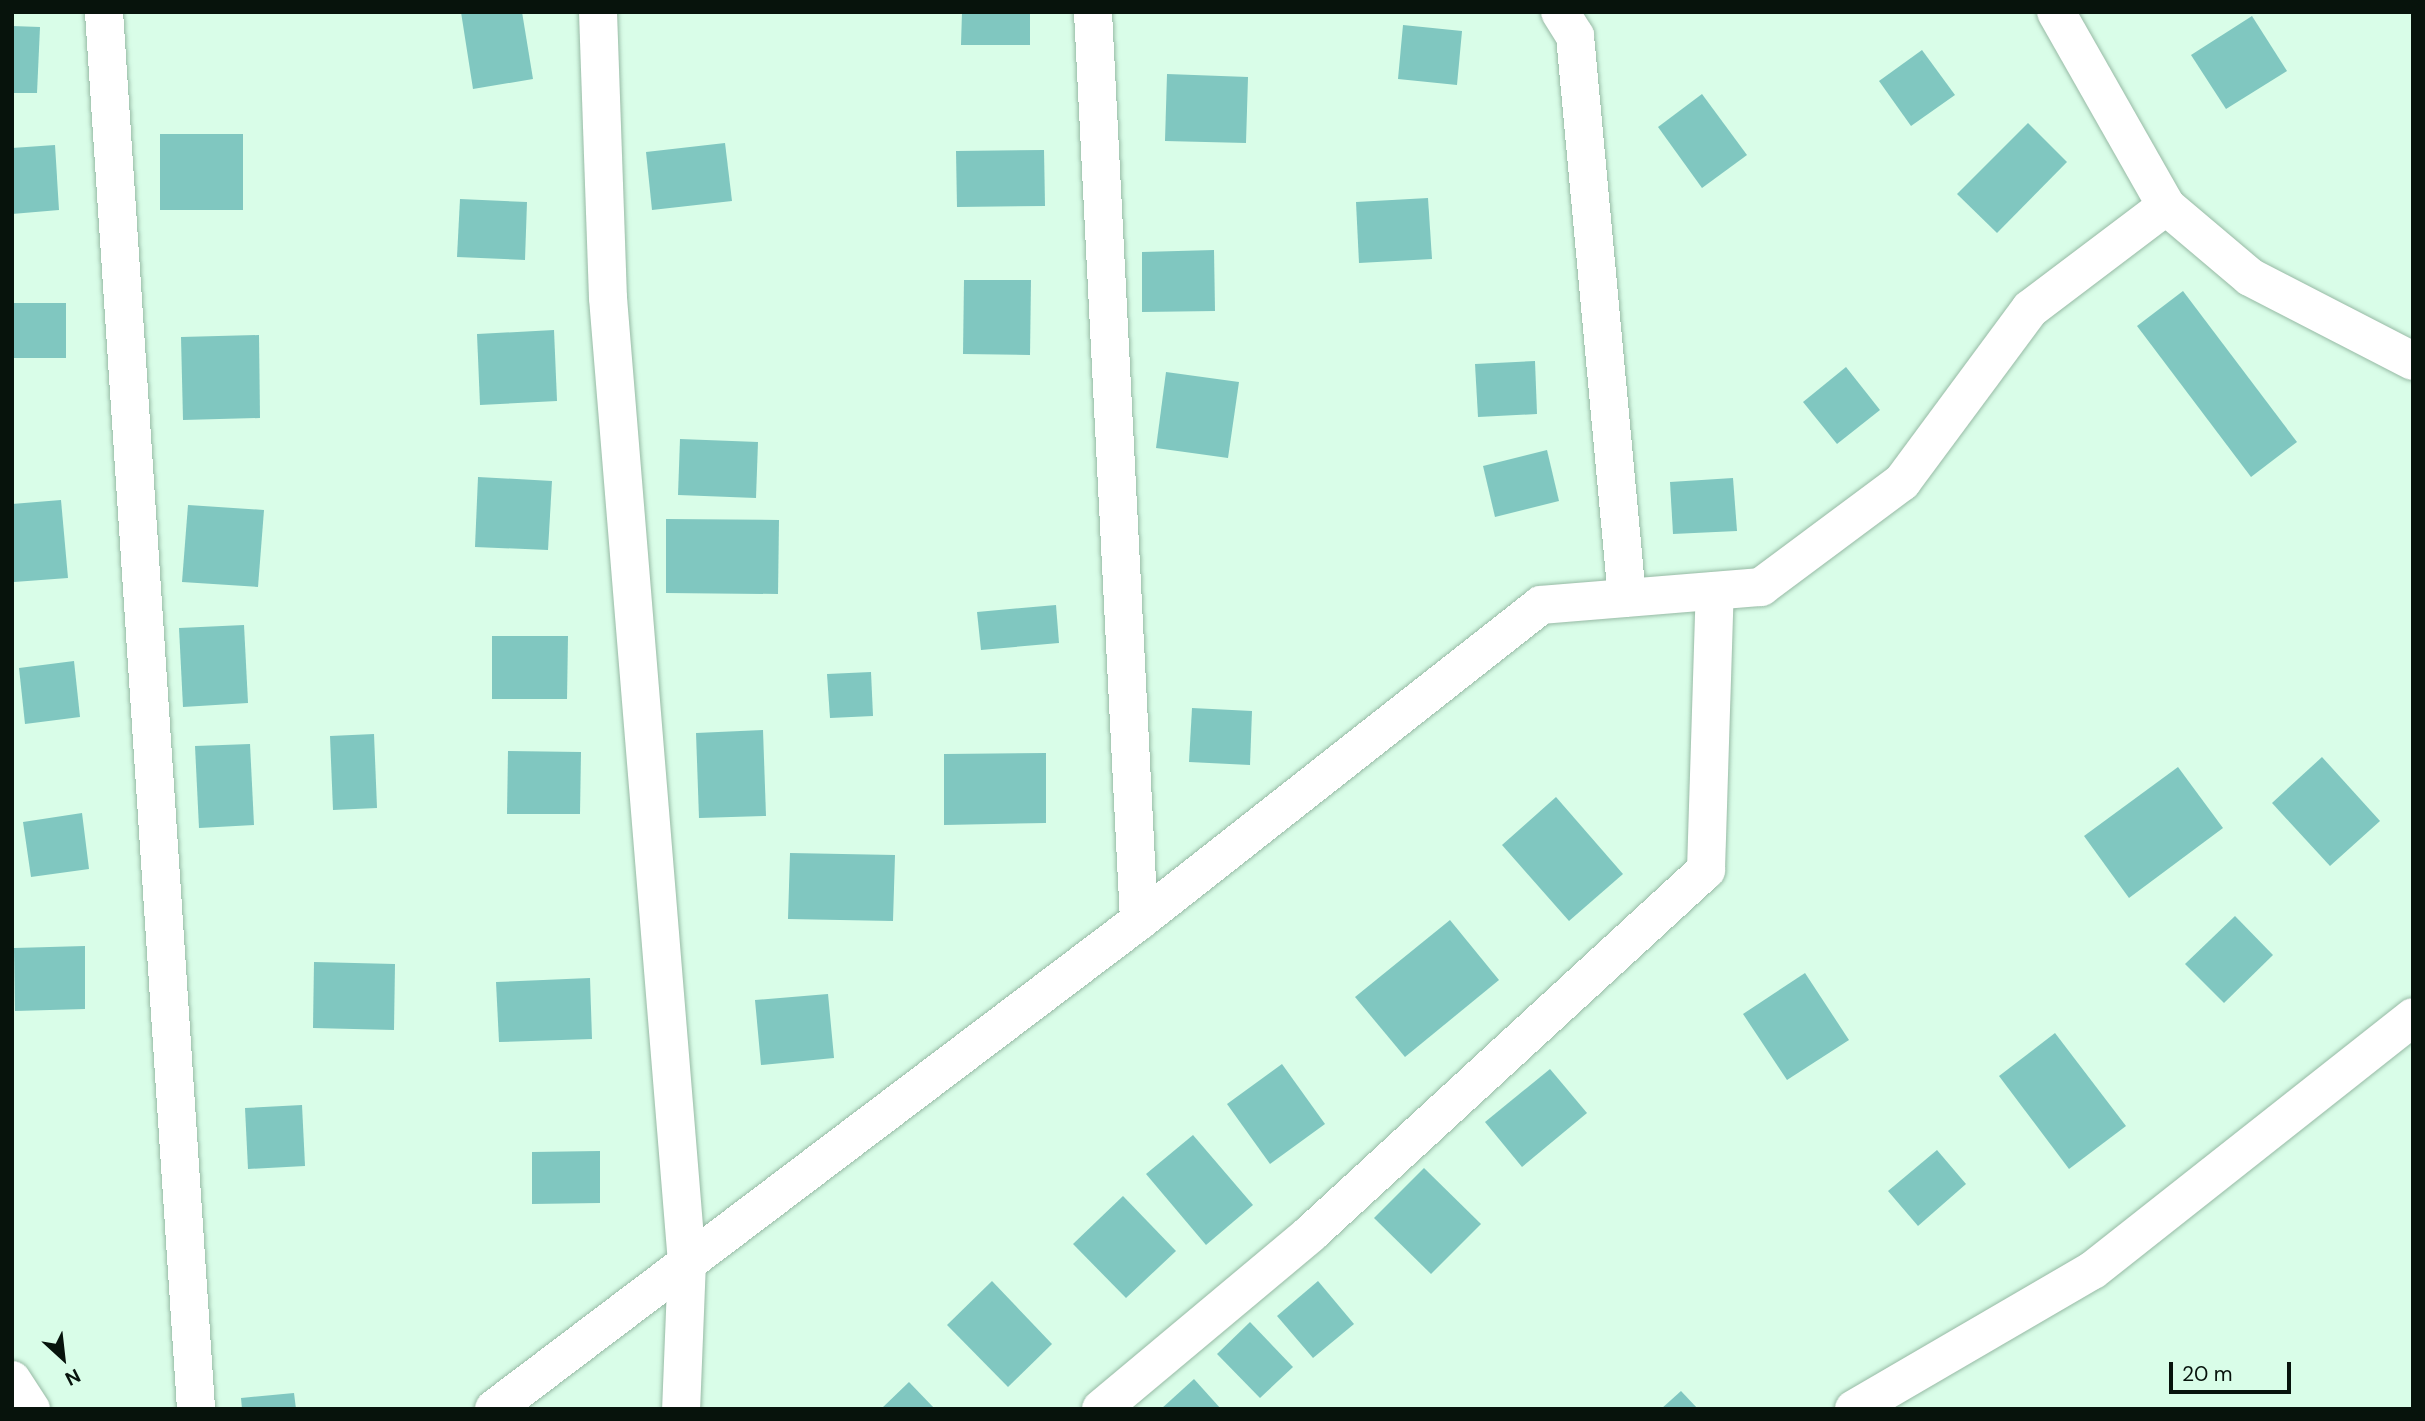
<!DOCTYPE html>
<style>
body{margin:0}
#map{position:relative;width:2425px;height:1421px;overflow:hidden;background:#d9fde8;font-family:"DM Sans",sans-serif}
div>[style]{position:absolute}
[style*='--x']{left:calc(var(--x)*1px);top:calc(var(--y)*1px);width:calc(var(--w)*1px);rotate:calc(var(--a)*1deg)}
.building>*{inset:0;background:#80c7c0}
.roads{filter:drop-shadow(0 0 2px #97baa5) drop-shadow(0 0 2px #97baa5)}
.street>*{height:38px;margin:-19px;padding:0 19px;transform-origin:19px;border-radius:19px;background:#fff}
span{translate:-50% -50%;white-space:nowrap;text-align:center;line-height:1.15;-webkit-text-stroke:6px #d9fde8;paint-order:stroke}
.frame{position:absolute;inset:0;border:14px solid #07130c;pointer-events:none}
.north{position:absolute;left:28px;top:1323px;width:70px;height:70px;-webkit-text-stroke:5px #d9fde8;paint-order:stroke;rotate:153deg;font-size:19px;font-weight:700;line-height:28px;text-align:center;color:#07130c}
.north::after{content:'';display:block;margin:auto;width:24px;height:32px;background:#07130c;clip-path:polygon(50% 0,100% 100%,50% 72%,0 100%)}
.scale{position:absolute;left:2169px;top:1362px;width:122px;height:32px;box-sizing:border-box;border:4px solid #07130c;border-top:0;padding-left:9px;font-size:21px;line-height:24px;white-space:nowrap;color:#07130c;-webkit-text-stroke:5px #d9fde8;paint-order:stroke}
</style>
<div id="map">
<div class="building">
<i style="clip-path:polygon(461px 12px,522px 12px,533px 79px,473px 89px)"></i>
<i style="clip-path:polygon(962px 12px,1030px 12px,1030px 45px,961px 45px)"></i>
<i style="clip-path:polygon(2252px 16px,2287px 71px,2226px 109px,2191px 55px)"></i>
<i style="clip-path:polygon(1403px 25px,1462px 31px,1457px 85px,1398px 79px)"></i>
<i style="clip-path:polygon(12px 26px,40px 27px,37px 93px,12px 93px)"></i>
<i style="clip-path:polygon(1922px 50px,1955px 95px,1911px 126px,1879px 81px)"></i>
<i style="clip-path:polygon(1167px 74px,1248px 77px,1246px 143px,1165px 141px)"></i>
<i style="clip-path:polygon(1702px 94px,1747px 155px,1702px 188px,1658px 127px)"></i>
<i style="clip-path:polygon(2028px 123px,2067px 162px,1997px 233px,1957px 194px)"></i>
<i style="clip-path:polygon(160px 134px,243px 134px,243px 210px,160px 210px)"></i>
<i style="clip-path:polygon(725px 143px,732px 201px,652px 210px,646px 152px)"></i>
<i style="clip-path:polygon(55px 145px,59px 210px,12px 214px,12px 148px)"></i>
<i style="clip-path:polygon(1044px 150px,1045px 206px,957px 207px,956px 151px)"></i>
<i style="clip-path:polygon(1428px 198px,1432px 259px,1359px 263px,1356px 202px)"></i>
<i style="clip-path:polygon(460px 199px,527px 202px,525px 260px,457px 257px)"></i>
<i style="clip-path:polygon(1214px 250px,1215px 311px,1142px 312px,1142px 252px)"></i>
<i style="clip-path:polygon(964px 280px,1031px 280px,1030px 355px,963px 354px)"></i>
<i style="clip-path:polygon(2183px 291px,2297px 442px,2251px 477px,2137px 326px)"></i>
<i style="clip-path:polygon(12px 303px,66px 303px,66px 358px,12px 358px)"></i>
<i style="clip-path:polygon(554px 330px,557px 401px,480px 405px,477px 334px)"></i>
<i style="clip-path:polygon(259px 335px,260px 418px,183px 420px,181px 337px)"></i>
<i style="clip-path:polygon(1535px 361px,1537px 414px,1478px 417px,1475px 364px)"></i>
<i style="clip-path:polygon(1846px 367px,1880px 410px,1837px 444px,1803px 402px)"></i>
<i style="clip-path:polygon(1166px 372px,1239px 382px,1228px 458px,1156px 448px)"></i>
<i style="clip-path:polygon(680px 439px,758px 442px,756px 498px,678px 495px)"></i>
<i style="clip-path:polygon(1547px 450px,1559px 501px,1495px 517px,1483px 466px)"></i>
<i style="clip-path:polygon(478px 477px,552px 481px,548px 550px,475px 547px)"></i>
<i style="clip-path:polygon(1733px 478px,1737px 531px,1673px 534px,1670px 482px)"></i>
<i style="clip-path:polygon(61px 500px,68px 578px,14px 582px,12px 504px)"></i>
<i style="clip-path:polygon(188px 505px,264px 510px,258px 587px,182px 582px)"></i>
<i style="clip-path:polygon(666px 519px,779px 520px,778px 594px,666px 593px)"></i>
<i style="clip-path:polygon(1056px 605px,1059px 643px,981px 650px,977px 612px)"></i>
<i style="clip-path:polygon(244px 625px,248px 703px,183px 707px,179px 628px)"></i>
<i style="clip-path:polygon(492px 636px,568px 636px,567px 699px,492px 699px)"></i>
<i style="clip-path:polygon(74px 661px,80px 717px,25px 724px,19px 668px)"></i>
<i style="clip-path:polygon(871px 672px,873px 716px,830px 718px,827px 674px)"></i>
<i style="clip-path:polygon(1192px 708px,1252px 711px,1250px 765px,1189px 762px)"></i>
<i style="clip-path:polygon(763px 730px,766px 816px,699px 818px,696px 733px)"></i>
<i style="clip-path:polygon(374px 734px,377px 808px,333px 810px,330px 736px)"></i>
<i style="clip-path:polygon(250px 744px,254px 825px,199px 828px,195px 746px)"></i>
<i style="clip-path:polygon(508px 751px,581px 752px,580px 814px,507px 814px)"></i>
<i style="clip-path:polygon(1046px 753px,1046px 823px,944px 825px,944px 754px)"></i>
<i style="clip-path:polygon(2322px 757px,2380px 821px,2330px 866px,2272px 803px)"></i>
<i style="clip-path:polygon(2178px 767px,2223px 828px,2129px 898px,2084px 836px)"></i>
<i style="clip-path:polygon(1556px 797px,1623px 874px,1569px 921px,1502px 845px)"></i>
<i style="clip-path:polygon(82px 813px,89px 869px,31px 877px,23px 822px)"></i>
<i style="clip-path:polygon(790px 853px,895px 855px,893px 921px,788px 919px)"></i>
<i style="clip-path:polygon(2235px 916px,2273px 955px,2224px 1003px,2185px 964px)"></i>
<i style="clip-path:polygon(1450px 920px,1499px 980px,1405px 1057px,1355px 997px)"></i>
<i style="clip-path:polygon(85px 946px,85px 1009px,15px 1011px,14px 948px)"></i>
<i style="clip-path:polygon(314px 962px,395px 964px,394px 1030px,313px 1028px)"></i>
<i style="clip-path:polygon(1805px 973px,1849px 1040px,1787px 1080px,1743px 1014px)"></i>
<i style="clip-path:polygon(590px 978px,592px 1039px,499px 1042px,496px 982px)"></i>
<i style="clip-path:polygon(828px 994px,834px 1058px,761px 1065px,755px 1000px)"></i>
<i style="clip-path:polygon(2055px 1033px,2126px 1126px,2069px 1169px,1999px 1076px)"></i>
<i style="clip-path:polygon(1282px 1064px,1325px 1124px,1270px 1164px,1227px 1104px)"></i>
<i style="clip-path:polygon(1550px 1069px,1587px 1113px,1522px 1167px,1485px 1122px)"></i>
<i style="clip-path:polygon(302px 1105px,305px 1166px,248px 1169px,245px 1108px)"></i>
<i style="clip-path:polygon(1193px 1135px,1253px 1205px,1206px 1245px,1146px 1174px)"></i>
<i style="clip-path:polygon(1937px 1150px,1966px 1184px,1918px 1226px,1888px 1191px)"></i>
<i style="clip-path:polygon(600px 1151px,600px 1203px,532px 1204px,532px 1152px)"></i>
<i style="clip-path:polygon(1424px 1168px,1481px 1224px,1431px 1274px,1374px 1218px)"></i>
<i style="clip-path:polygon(1123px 1196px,1176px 1251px,1126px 1298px,1073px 1244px)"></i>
<i style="clip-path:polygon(992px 1281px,1052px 1344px,1008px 1387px,947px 1325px)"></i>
<i style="clip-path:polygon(1318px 1281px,1354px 1324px,1313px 1358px,1277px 1316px)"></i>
<i style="clip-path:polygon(1250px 1322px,1293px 1367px,1260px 1398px,1217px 1354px)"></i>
<i style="clip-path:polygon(1194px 1379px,1221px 1409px,1161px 1409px)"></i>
<i style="clip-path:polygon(909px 1382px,935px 1409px,881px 1409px)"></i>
<i style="clip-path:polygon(1681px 1391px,1698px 1409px,1661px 1409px)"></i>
<i style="clip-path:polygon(294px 1393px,296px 1409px,242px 1409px,241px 1398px)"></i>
</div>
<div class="roads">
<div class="street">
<i style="--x:104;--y:12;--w:1400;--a:86.23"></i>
<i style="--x:598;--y:12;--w:286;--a:88"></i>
<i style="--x:608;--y:298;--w:967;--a:85.32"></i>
<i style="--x:687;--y:1262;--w:147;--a:92.3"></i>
<i style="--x:1093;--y:12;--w:910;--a:87.1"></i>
<i style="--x:1560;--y:12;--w:28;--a:58"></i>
<i style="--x:1575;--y:36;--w:564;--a:84.71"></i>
<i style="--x:2056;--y:12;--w:223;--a:60.4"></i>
<i style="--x:12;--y:1380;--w:35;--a:57"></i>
<i style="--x:494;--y:1409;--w:809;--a:-37.11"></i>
<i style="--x:1139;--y:921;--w:511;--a:-38.17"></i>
<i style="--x:1541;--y:605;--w:221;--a:-4.7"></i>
<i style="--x:1761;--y:587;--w:176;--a:-36.7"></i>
<i style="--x:1902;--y:482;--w:215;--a:-53.5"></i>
<i style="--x:2030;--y:309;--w:171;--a:-37.1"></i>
<i style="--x:2166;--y:206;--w:110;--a:40.2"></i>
<i style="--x:2250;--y:277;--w:183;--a:27.3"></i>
<i style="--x:1101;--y:1409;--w:273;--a:-39.9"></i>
<i style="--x:1310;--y:1234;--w:538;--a:-42.59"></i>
<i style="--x:1706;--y:870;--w:279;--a:-88.2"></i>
<i style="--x:1854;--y:1409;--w:276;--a:-30.2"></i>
<i style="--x:2093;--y:1270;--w:408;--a:-38.3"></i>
</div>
</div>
<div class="frame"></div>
<div class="north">N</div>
<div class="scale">20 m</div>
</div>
